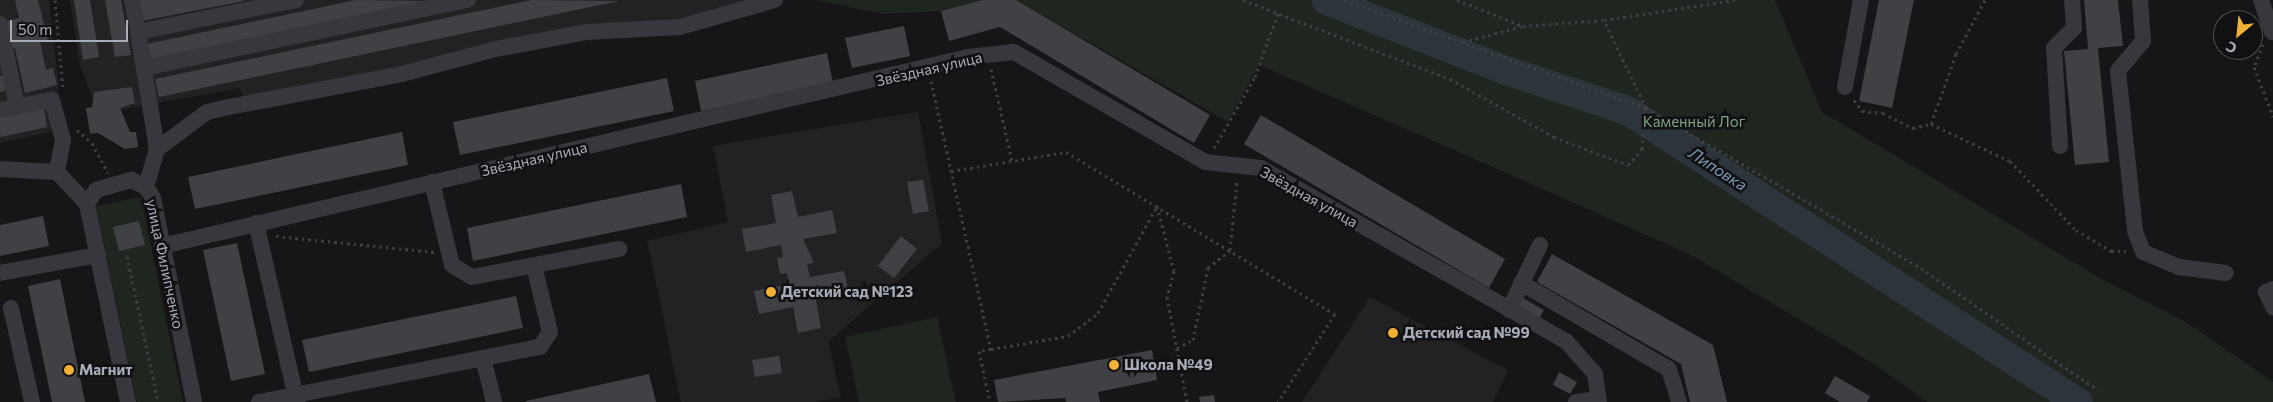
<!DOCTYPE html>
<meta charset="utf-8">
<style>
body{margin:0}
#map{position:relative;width:2273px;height:402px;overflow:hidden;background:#161618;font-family:Commissioner,sans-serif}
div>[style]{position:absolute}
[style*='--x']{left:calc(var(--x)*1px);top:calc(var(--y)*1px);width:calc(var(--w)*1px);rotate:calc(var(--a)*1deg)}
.built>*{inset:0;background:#222225}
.green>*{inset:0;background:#1e261f}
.river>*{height:29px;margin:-14.5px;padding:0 14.5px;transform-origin:14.5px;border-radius:14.5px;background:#2c353c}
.building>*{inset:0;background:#404145}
.path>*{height:3px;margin-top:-1.5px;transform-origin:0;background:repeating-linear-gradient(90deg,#3d3f44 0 2.5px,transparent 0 6.5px)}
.minor>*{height:16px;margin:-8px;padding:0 8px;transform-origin:8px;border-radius:8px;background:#37383d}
.dots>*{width:14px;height:14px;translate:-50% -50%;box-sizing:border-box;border:2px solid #111113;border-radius:50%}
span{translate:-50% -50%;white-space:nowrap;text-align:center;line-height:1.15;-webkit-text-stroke:5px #111113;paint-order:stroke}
.street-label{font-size:15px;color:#a8adb8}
.park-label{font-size:15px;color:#7fa381}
.poi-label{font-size:15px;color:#a8adb8;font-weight:700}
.left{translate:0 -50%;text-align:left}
.water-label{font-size:16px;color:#7f9bb3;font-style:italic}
.north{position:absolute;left:2213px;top:10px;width:50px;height:50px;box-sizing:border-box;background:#111113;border:1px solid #4d4f55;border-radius:50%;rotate:208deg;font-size:14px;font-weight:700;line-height:20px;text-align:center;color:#a8adb8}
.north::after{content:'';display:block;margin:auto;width:18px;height:22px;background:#f2b134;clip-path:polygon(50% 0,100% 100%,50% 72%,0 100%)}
.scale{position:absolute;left:10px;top:20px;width:118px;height:22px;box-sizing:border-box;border:2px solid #a8adb8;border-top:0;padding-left:6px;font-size:15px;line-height:18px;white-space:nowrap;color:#a8adb8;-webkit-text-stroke:4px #111113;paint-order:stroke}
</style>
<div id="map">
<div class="built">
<i style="clip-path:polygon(0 0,49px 0,59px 87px,51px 132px,0 143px)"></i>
<i style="clip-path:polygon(70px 0,761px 0,761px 4px,245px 105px,240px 88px,98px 114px,80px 64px)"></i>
<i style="clip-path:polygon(918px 112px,942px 243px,828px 342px,841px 397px,815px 402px,681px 402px,647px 241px,728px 222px,713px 146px)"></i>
<i style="clip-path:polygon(1370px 297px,1508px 370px,1493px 402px,1302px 402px)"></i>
</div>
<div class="green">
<i style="clip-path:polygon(816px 0,983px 0,941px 11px,883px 14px)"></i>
<i style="clip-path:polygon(1016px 0,1775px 0,1822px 112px,2105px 281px,2186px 322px,2273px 382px,2273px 402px,1928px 402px,1874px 364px,1691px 255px,1486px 164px,1259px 65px,1228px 122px)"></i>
<i style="clip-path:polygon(141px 197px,183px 402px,137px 402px,96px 206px)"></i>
<i style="clip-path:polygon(937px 317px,956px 402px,859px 402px,845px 337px)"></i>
</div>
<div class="river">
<i style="--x:1326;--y:0;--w:193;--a:21.3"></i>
<i style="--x:1506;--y:70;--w:127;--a:18.3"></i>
<i style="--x:1627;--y:110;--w:537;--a:32.92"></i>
</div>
<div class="building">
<i style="clip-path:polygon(15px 0,38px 0,48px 40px,40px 42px,46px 70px,53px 68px,57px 85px,25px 93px,15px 48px,9px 49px,3px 22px,19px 18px)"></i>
<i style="clip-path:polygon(74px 0,90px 0,99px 57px,83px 60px)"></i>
<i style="clip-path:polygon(105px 0,121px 0,131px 55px,115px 57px)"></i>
<i style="clip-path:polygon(137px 0,244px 0,244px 1px,141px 21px)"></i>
<i style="clip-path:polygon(356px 0,428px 1px,151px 59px,147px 44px)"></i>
<i style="clip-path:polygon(532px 0,619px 1px,159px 97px,155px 79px)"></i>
<i style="clip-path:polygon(983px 0,1016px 0,1210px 115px,1194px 143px,1000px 27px,949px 41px,941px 11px)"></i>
<i style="clip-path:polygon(1879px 0,1914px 0,1892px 108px,1859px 101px)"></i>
<i style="clip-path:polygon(2084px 0,2118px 0,2123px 46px,2098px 48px,2109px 162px,2075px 165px,2064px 51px,2088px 49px)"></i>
<i style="clip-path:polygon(904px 26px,910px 56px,852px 68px,845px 38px)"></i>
<i style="clip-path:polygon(827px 53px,833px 84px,701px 111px,695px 81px)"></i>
<i style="clip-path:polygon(5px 75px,8px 90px,0 92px,0 76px)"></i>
<i style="clip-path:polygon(667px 78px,674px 111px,460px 155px,453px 122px)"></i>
<i style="clip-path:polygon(132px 87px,135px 103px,120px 108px,130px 132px,136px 132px,138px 147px,125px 149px,98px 133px,90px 134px,86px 108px,92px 107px,94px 92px)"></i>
<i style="clip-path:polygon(44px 108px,47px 127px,0 137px,0 117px)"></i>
<i style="clip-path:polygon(1261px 115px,1505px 259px,1489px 288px,1244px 144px)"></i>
<i style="clip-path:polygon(402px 132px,408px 165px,195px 209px,188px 177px)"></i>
<i style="clip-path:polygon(923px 180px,929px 211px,913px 214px,907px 182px)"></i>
<i style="clip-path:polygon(681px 184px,687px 217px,473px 261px,467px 228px)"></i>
<i style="clip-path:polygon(792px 191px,798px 217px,832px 210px,837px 233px,803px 239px,814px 263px,807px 264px,810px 277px,844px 271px,849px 293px,816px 300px,821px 328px,798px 333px,793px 307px,759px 314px,754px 291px,789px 284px,787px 273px,780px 274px,777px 258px,783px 257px,781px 245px,746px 252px,742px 229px,776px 223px,771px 195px)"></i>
<i style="clip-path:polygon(43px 216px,49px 246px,0 256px,0 225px)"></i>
<i style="clip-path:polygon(139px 221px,145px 245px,119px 251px,113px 227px)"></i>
<i style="clip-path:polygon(901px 236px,917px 249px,894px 278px,878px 266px)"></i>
<i style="clip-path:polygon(237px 243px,265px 374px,231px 381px,203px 250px)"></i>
<i style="clip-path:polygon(1552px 254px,1713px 345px,1727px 402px,1690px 402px,1681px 364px,1537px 282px)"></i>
<i style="clip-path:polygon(60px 279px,85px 402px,52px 402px,28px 286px)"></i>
<i style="clip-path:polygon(516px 296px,523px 328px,309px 372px,302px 340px)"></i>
<i style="clip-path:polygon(1521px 297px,1544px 310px,1537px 322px,1514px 309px)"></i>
<i style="clip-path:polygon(1152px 350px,1157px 380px,1098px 392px,1100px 402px,1066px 402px,1065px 398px,998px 402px,994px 380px)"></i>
<i style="clip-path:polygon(779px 356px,782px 373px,755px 377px,752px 360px)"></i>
<i style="clip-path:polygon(1559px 372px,1577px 382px,1570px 394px,1553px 385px)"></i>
<i style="clip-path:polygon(649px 374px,656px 402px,526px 402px,526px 401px)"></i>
<i style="clip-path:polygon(1835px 376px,1870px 396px,1867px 402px,1840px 402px,1825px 393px)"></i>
<i style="clip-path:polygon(1214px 395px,1215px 402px,1200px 402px,1199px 397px)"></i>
</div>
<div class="path">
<i style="--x:55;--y:0;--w:90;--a:84.9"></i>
<i style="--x:1243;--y:0;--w:222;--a:20.9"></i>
<i style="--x:1450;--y:79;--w:119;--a:29.1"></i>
<i style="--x:1554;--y:137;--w:79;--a:20.7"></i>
<i style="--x:1628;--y:165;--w:21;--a:-49"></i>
<i style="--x:1642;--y:149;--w:41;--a:-84.4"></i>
<i style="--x:1646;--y:108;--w:98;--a:-115.5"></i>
<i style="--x:1344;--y:0;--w:321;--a:19.7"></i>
<i style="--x:1646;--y:108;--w:318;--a:30.2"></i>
<i style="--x:1921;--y:268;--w:215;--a:34.6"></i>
<i style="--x:1457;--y:0;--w:71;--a:21.5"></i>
<i style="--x:1523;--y:26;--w:81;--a:-4.2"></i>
<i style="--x:1604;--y:20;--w:133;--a:-8.7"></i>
<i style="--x:1985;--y:0;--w:61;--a:118.2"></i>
<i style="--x:1956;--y:54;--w:74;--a:109.7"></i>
<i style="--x:1931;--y:124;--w:87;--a:25.1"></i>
<i style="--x:2010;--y:161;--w:95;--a:46.3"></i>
<i style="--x:2076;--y:230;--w:41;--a:31"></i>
<i style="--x:2111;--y:251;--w:16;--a:0"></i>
<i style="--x:1463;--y:42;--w:62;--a:-14.9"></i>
<i style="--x:2263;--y:44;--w:25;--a:111"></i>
<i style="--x:2254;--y:67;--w:53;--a:68.8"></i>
<i style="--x:991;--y:69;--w:94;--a:77.1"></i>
<i style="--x:931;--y:81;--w:275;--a:77.4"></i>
<i style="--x:991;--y:349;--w:12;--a:171"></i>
<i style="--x:979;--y:351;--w:52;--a:77.8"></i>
<i style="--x:1854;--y:100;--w:14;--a:54"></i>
<i style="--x:1862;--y:111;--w:21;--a:5"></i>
<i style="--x:1883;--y:113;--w:34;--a:27"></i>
<i style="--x:1913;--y:128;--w:18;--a:-13"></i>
<i style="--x:77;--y:130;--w:20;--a:41"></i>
<i style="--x:92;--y:143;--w:34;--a:62"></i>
<i style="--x:1214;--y:148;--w:82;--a:-60"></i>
<i style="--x:1255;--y:77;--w:68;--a:-70.2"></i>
<i style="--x:951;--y:171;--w:117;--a:-9.4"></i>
<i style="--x:1066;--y:152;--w:314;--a:31.1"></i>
<i style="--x:1335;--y:314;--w:105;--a:122.9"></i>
<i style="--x:276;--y:236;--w:159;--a:5.8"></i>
<i style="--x:127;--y:256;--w:149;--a:78"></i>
<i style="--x:1177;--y:348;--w:18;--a:-27"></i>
<i style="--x:1193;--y:340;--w:74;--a:-78.2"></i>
<i style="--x:1208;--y:268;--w:28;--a:-39"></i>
<i style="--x:1230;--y:250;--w:69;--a:-84.2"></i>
<i style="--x:991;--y:349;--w:78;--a:-9.6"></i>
<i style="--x:1068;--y:336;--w:38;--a:-37"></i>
<i style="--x:1098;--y:313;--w:122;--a:-61.1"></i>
<i style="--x:1157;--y:206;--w:67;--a:75.3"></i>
<i style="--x:1174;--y:271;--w:27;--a:105"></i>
<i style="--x:1167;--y:297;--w:107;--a:79.2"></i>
</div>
<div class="minor">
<i style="--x:132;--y:0;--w:33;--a:79"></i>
<i style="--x:2140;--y:0;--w:41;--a:85.8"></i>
<i style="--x:2143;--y:41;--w:39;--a:130"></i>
<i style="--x:2118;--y:71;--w:161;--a:83.9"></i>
<i style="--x:2135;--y:231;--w:22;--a:69"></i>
<i style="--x:2143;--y:252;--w:39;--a:23"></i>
<i style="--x:2179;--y:267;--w:47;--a:7.3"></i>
<i style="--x:2261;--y:0;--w:34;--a:71"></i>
<i style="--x:0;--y:24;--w:85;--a:78.4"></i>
<i style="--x:144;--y:68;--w:331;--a:-11.9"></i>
<i style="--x:1845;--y:87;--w:88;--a:-79.6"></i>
<i style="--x:0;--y:110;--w:53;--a:-10.9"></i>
<i style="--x:52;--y:100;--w:41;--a:74.6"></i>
<i style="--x:63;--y:140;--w:33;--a:101"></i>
<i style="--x:2060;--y:146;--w:98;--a:-93.5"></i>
<i style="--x:2054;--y:48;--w:28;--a:-45"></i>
<i style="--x:2074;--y:28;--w:28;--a:-94"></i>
<i style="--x:157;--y:149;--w:62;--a:-36.5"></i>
<i style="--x:207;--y:112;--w:23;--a:-13"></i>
<i style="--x:229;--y:107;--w:176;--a:-10.8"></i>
<i style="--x:402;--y:74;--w:97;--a:-14.9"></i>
<i style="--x:496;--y:49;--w:93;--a:-10.6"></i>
<i style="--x:587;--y:32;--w:93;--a:-3.1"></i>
<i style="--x:680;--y:27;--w:99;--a:-15.9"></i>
<i style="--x:0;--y:169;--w:57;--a:3"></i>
<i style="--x:57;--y:172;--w:44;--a:46.8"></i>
<i style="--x:432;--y:182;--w:85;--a:76.5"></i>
<i style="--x:452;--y:265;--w:23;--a:31"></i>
<i style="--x:472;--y:277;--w:150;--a:-10.8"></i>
<i style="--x:146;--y:187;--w:40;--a:-74"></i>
<i style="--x:157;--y:149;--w:119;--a:-99.2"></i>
<i style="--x:138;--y:32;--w:161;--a:-11.4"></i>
<i style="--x:256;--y:223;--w:184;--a:77.1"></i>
<i style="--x:162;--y:246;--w:828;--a:-13.2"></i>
<i style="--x:968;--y:57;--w:46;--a:-6.2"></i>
<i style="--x:1014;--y:52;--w:220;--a:29.9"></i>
<i style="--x:1205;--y:162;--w:56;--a:6.1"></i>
<i style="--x:1261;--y:168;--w:351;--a:29.6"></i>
<i style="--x:1566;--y:341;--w:44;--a:48.7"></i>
<i style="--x:1595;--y:374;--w:28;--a:82"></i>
<i style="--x:0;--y:273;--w:100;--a:-10.4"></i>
<i style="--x:1521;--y:283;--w:171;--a:30.2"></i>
<i style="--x:1669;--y:369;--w:34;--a:73"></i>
<i style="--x:2273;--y:289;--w:8;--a:157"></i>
<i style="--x:2266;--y:292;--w:17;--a:65"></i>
<i style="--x:11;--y:308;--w:96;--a:77.4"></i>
<i style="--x:1509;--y:310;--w:72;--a:-64.5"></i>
<i style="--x:483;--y:358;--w:45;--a:76"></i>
<i style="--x:128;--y:402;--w:202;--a:-101.7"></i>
<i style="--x:87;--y:204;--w:17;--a:-57"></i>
<i style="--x:96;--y:190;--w:37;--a:-16"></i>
<i style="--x:132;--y:180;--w:16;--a:27"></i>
<i style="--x:146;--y:187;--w:13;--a:58"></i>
<i style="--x:153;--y:198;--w:208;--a:78.6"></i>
<i style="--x:259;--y:402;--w:286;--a:-11.1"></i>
<i style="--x:540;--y:347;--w:18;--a:-56"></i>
<i style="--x:550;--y:332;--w:68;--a:-103.6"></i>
<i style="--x:1576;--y:402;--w:22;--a:-8"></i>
</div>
<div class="dots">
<i style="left:771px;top:292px;background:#f2b134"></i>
<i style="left:1393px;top:333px;background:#f2b134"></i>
<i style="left:1114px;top:365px;background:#f2b134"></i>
<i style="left:69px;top:370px;background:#f2b134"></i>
</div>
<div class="street-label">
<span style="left:929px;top:69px;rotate:-13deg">Звёздная улица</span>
<span style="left:534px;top:159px;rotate:-13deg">Звёздная улица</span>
<span style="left:1309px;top:197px;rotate:29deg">Звёздная улица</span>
<span style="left:165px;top:264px;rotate:78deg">улица Филипченко</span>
</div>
<div class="park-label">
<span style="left:1694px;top:122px">Каменный Лог</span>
</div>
<div class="poi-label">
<span class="left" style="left:781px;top:292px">Детский сад №123</span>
<span class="left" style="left:1403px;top:333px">Детский сад №99</span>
<span class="left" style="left:1124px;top:365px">Школа №49</span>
<span class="left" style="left:79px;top:370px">Магнит</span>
</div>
<div class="water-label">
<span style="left:1718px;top:169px;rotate:33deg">Липовка</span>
</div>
<div class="north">С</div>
<div class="scale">50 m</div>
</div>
